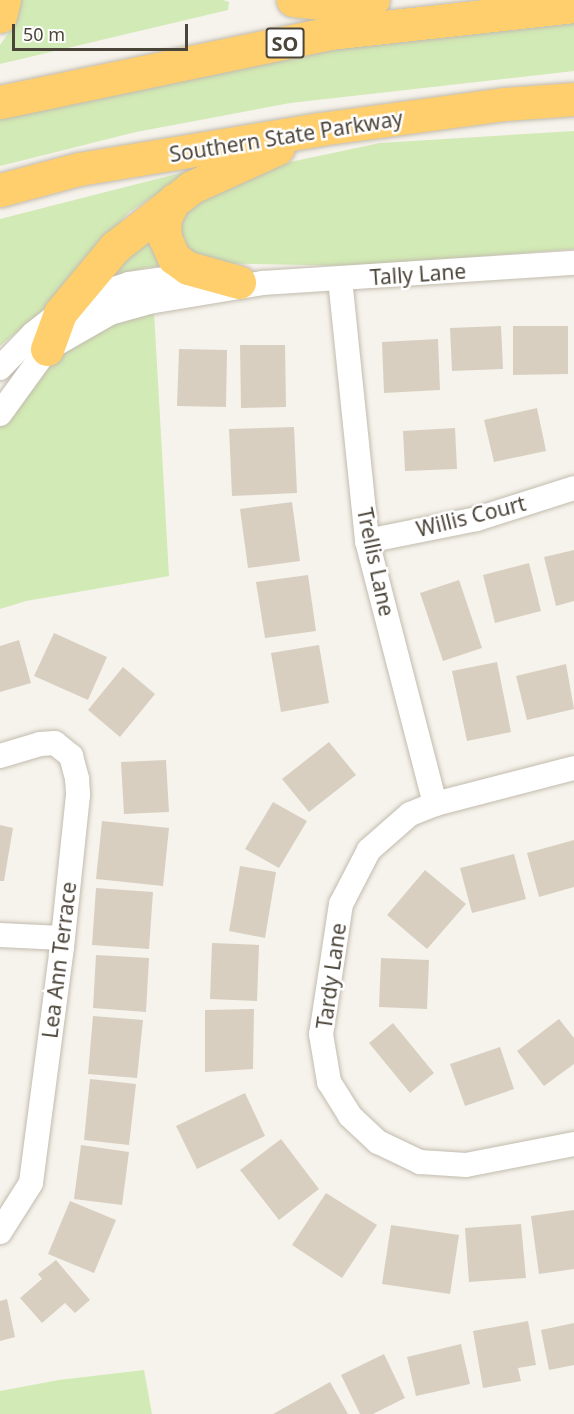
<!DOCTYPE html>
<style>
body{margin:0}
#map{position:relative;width:574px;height:1414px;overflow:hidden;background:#f6f3ec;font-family:"Noto Sans",sans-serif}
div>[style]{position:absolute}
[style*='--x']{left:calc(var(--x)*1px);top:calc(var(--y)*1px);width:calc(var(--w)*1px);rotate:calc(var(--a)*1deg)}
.green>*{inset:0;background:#d2eab5}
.building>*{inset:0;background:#d8cfc1}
.roads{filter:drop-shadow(0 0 2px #c2bbae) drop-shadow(0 0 2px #c2bbae)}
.street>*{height:24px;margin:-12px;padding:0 12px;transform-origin:12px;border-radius:12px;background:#fff}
.highway>*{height:33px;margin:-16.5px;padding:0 16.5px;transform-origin:16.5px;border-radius:16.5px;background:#ffcf6e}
span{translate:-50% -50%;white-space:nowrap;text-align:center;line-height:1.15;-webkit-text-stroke:5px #fff;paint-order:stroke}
.shield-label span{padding:2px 4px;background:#fff;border:2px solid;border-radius:4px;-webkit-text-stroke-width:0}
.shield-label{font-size:20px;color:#4b4439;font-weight:700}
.street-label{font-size:21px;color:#4b4439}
.scale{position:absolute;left:12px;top:24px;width:176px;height:27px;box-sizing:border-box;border:3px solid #4b4439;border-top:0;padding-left:8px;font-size:18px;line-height:21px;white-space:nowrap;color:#4b4439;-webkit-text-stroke:4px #fff;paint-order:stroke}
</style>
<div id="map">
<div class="green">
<i style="clip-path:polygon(19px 0,223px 0,229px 2px,228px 10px,0 64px,0 45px,12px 28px)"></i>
<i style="clip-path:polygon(574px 16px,574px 71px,290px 103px,136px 132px,0 166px,0 112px,279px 51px)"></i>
<i style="clip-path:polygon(574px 131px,574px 249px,356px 266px,201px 263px,180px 251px,175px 212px,271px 166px,380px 143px)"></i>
<i style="clip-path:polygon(196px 169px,129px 212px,48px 306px,0 346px,0 219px)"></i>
<i style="clip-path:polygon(151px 228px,166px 265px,145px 268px,103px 281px)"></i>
<i style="clip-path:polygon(154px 312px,169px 576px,26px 601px,0 609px,0 426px,59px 354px,104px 327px)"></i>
<i style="clip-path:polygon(144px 1370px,152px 1414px,0 1414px,0 1391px,59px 1380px)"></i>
</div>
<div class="building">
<i style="clip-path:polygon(501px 326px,503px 369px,452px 371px,450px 328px)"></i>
<i style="clip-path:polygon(513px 326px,568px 326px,568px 374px,513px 375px)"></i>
<i style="clip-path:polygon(438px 339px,440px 390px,384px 393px,382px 342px)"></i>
<i style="clip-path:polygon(240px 345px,285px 345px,286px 407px,241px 408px)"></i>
<i style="clip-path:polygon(179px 349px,227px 350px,226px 407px,177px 406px)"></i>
<i style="clip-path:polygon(537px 408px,546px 451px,494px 462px,484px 420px)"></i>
<i style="clip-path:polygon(294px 427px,297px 493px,232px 496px,229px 429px)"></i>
<i style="clip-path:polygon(455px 428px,457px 469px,405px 471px,403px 431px)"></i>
<i style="clip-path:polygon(292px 502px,300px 561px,248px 568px,240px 509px)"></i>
<i style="clip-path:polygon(574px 550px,574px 601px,556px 606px,544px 557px)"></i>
<i style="clip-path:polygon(529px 563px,541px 611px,495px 623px,483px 575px)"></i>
<i style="clip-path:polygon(308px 575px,316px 631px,265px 638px,256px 582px)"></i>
<i style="clip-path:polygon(459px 580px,482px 648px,443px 661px,420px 593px)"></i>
<i style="clip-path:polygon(54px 633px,107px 657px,88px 700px,34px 676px)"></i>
<i style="clip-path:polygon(19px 640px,31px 683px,0 692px,0 646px)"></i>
<i style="clip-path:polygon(319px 645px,329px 703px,281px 712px,271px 653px)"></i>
<i style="clip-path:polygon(497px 662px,511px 732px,467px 741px,452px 671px)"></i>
<i style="clip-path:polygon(566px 664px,574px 709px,527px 720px,516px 676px)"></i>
<i style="clip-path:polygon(123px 667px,155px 694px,120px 737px,88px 710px)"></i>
<i style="clip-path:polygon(329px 742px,356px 775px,309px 812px,282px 779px)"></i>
<i style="clip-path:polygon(166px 760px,169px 812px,124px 814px,121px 762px)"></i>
<i style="clip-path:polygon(273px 802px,307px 821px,279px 868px,245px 849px)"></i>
<i style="clip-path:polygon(102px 821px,169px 828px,163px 886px,96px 879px)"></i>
<i style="clip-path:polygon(0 825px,13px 828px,4px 881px,0 881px)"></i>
<i style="clip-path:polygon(574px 840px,574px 887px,539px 897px,527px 853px)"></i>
<i style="clip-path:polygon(514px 854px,526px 899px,472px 913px,460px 868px)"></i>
<i style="clip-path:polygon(240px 866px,276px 872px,265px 938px,229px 931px)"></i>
<i style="clip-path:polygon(425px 870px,466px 904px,427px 949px,387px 915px)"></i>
<i style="clip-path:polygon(96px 888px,153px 892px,149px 949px,92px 945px)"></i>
<i style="clip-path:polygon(212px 943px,259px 945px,257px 1001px,210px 999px)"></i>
<i style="clip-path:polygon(96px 955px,149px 958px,146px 1012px,93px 1008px)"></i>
<i style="clip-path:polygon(381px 958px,429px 960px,427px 1009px,379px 1007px)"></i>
<i style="clip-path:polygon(254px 1009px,253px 1069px,205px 1072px,205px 1010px)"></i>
<i style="clip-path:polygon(93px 1016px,143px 1020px,137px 1078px,88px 1074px)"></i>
<i style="clip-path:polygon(559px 1019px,574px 1038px,574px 1064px,544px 1086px,517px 1051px)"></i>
<i style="clip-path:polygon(393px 1023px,434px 1073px,410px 1093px,369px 1043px)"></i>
<i style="clip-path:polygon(500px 1047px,514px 1089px,465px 1106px,450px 1064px)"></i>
<i style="clip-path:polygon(90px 1079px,136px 1084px,129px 1145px,84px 1140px)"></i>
<i style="clip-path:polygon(245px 1093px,265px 1136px,197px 1169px,176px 1126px)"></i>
<i style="clip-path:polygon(281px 1139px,319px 1189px,279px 1220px,240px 1170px)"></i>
<i style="clip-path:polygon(81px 1145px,129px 1152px,122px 1205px,74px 1199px)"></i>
<i style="clip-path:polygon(326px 1193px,377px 1225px,342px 1278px,292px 1245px)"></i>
<i style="clip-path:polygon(70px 1201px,116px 1220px,94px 1273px,48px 1254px)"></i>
<i style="clip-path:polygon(574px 1210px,574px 1269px,539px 1274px,531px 1216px)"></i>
<i style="clip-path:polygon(521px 1224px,526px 1278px,469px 1282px,465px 1228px)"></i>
<i style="clip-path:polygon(391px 1225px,459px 1235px,450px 1294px,382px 1284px)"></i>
<i style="clip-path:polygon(56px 1260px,90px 1300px,75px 1313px,65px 1303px,42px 1323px,20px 1298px,42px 1279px,38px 1274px)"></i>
<i style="clip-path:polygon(7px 1299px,15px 1337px,0 1341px,0 1301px)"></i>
<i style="clip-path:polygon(528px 1321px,536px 1365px,518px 1368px,521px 1381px,483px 1388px,473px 1331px)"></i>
<i style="clip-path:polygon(574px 1323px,574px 1365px,549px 1370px,541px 1330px)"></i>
<i style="clip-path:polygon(461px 1344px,470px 1384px,416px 1396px,407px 1357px)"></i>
<i style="clip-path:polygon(384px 1354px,405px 1398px,373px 1414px,360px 1414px,341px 1375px)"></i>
<i style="clip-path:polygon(330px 1382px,348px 1414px,273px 1414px)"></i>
</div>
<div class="roads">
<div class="street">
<i style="--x:340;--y:279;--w:263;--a:84.1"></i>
<i style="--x:367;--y:541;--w:272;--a:75.5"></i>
<i style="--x:0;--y:368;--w:47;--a:-45.9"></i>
<i style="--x:33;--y:334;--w:34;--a:-38"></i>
<i style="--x:60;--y:313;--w:50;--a:-25"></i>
<i style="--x:105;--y:292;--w:25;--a:-18"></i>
<i style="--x:129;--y:284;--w:42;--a:-8.1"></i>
<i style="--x:171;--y:278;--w:35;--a:3"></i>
<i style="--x:0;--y:414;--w:80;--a:-54.1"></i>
<i style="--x:47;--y:349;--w:73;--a:-29.7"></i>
<i style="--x:110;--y:313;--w:41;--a:-15.8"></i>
<i style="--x:149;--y:302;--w:116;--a:-9.5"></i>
<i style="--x:263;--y:283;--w:312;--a:-3.7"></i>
<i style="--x:367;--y:541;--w:112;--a:-11.3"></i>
<i style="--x:477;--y:519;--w:102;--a:-17.7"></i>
<i style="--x:0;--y:756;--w:42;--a:-16.7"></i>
<i style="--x:40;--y:744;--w:15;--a:-4"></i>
<i style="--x:55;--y:743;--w:21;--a:39"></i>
<i style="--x:71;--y:756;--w:24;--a:75"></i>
<i style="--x:77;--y:779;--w:16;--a:86"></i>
<i style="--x:78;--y:795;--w:153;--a:96"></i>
<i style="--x:62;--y:947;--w:238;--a:97.5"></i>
<i style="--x:31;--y:1183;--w:58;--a:122.3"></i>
<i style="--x:574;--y:768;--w:144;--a:165.5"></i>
<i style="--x:435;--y:804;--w:27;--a:158"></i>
<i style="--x:410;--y:814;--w:55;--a:138.7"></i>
<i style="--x:369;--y:850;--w:61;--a:117.4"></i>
<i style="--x:341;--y:904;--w:132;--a:98.7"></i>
<i style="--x:321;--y:1034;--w:49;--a:80.5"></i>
<i style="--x:329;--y:1082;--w:40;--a:58"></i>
<i style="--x:350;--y:1116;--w:38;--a:43"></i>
<i style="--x:378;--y:1142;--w:47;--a:25.5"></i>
<i style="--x:420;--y:1162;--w:46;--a:3.7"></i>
<i style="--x:466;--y:1165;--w:110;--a:-11"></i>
<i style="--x:0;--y:935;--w:62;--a:2.8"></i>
</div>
<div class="highway">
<i style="--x:293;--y:0;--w:36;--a:6"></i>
<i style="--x:329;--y:4;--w:44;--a:-5.2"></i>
<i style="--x:0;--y:16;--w:16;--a:-76"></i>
<i style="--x:0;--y:102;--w:337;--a:-11.8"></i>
<i style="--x:330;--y:33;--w:245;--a:-6.3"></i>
<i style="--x:0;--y:190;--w:82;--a:-14.9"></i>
<i style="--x:79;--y:169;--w:244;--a:-9.4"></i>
<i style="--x:320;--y:129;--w:187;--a:-7.7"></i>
<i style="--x:505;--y:104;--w:69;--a:-4.1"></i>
<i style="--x:174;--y:200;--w:22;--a:117"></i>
<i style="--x:164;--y:220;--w:18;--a:87"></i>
<i style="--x:165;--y:238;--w:22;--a:66"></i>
<i style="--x:174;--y:258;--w:17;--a:36"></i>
<i style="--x:188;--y:268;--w:53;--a:15.4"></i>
<i style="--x:47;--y:349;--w:38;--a:-70"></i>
<i style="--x:60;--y:313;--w:86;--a:-50.2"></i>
<i style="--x:115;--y:247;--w:98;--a:-37.9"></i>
<i style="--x:192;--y:187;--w:94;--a:-24.4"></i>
</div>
</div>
<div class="shield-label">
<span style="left:285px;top:43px">SO</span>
</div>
<div class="street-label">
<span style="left:286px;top:136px;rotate:-9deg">Southern State Parkway</span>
<span style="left:418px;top:274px;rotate:-4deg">Tally Lane</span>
<span style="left:471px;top:516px;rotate:-14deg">Willis Court</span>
<span style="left:376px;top:562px;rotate:78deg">Trellis Lane</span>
<span style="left:59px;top:960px;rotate:-83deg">Lea Ann Terrace</span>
<span style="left:331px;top:976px;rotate:-82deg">Tardy Lane</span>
</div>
<div class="scale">50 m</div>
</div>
